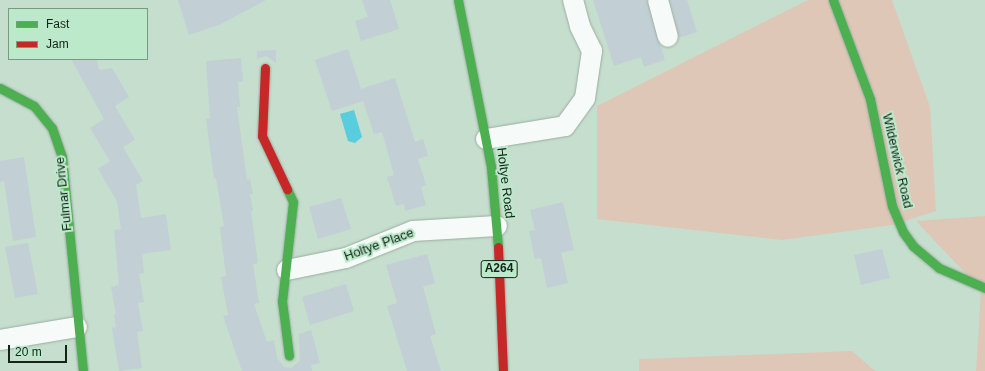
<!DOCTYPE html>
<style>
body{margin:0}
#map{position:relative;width:985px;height:371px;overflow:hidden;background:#c6dece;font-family:Helvetica,sans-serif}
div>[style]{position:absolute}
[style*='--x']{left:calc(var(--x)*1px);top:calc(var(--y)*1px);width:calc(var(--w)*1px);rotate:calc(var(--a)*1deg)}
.green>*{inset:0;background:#dec7b7}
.water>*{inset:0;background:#59ccdd}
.building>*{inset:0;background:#c2cfd5}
.roads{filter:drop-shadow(0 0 1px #9aada0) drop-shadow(0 0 1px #9aada0)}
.street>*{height:20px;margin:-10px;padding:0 10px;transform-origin:10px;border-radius:10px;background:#f6faf8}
.fast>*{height:9px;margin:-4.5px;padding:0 4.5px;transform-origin:4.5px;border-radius:4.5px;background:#4caf50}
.jam>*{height:9px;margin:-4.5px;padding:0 4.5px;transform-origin:4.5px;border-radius:4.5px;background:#c62828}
span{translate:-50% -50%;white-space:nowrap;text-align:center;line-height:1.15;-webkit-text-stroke:4px #bce9ca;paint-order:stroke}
.shield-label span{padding:1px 3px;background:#bce9ca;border:1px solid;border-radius:3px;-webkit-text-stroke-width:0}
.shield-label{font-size:12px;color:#132419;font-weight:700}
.street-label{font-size:13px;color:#132419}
.legend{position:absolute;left:8px;top:8px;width:140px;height:52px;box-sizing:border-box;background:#bce9ca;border:1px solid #789a83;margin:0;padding:5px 7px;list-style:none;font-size:12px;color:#132419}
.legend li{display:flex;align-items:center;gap:8px;height:20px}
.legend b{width:20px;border:1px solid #789a83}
.scale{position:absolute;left:8px;top:345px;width:59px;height:18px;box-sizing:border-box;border:2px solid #132419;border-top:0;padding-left:5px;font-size:12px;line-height:14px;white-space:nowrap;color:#132419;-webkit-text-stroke:3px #bce9ca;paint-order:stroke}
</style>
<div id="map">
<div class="green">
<i style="clip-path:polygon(808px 0,892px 0,930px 107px,936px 211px,892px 225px,782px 240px,597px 219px,597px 106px)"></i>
<i style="clip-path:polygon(985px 216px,985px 371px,976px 371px,981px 290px,916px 221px)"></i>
<i style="clip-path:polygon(852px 351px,875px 371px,639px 371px,639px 359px)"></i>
</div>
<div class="water">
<i style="clip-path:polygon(354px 110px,362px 137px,355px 143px,348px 141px,340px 114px)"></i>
</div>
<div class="building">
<i style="clip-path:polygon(178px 0,266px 0,219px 25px,189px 35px)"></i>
<i style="clip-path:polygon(362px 0,390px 0,399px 29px,361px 41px,355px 21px,368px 17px)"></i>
<i style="clip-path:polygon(593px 0,647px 0,665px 60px,644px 67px,641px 57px,614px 66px)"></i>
<i style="clip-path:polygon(670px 0,687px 0,697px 32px,679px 38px)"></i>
<i style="clip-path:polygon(348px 49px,361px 89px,395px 78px,415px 142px,423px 139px,428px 156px,418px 159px,426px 185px,421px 187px,426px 205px,405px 211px,404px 204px,396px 206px,387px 177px,394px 175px,382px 132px,374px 134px,363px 101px,332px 111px,315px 60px)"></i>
<i style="clip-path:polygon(276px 50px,276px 63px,266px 56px,257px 59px,257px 51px)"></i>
<i style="clip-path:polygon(241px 58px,243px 82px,238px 82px,240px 107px,237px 107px,247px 180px,250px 179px,253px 194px,250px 194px,253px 211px,251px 211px,258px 263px,253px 264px,259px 303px,254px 304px,267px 342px,274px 340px,277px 358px,284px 367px,291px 368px,300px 361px,299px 334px,311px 330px,320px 363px,311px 365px,312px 371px,242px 371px,223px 316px,228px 315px,221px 277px,226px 276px,220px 227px,224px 226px,216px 178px,214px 179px,206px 119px,210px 118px,206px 61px)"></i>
<i style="clip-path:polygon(71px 59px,97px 59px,99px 70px,112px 68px,129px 97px,115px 106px,135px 140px,123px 147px,143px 181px,136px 185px,141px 218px,166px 214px,171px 250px,142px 254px,144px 273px,139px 274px,144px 302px,138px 303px,143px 331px,137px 332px,142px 368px,119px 371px,112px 328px,116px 327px,114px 314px,116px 315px,111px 287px,119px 285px,114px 230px,121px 229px,117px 201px,98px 169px,110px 161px,90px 128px,104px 119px)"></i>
<i style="clip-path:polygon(24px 157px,36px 237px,13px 241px,4px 181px,0 182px,0 161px)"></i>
<i style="clip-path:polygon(341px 198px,351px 229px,318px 239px,309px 207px)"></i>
<i style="clip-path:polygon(563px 202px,574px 250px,561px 253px,568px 283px,547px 288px,541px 258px,535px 259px,529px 231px,535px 230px,530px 210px)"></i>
<i style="clip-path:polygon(28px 243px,38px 294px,15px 298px,5px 247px)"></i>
<i style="clip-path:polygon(882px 249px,890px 278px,861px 285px,854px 255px)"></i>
<i style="clip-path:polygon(427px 254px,435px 283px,423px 287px,436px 334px,430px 336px,441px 371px,407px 371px,387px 306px,397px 303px,386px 265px)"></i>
<i style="clip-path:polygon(346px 284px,354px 311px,310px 325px,302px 297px)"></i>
</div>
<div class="roads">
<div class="street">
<i style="--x:658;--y:0;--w:38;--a:75"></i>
<i style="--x:486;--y:139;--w:80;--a:-9.3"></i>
<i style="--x:565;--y:126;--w:34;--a:-54"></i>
<i style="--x:585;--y:98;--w:48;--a:-81.5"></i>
<i style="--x:592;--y:51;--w:28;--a:-116"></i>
<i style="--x:580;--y:26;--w:27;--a:-105"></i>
<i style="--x:287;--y:270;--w:60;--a:-11.5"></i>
<i style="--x:346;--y:258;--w:72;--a:-21.9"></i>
<i style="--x:413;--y:231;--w:84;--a:-3.4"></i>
<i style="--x:0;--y:340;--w:78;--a:-9.6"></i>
</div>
<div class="fast">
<i style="--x:458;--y:0;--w:170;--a:78.8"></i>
<i style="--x:491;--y:167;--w:80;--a:85"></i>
<i style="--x:833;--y:0;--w:106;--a:69.5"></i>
<i style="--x:870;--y:99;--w:109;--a:78.4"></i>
<i style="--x:892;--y:206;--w:28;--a:67"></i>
<i style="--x:903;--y:232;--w:17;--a:54"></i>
<i style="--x:913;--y:246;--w:34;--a:40"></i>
<i style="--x:939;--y:268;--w:50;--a:23.5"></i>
<i style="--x:0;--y:88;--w:38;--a:28"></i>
<i style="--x:34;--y:106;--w:28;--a:51"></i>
<i style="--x:52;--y:128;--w:31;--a:71"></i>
<i style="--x:62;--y:157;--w:215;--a:84.4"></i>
<i style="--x:287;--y:189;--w:14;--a:65"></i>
<i style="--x:293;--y:202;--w:100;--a:96.3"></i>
<i style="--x:282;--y:301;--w:55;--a:82.7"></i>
</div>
<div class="jam">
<i style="--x:265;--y:68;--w:68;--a:92.5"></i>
<i style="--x:262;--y:136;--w:59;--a:64.7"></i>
<i style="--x:498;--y:247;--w:124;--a:87.7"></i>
</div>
</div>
<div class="shield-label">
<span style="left:499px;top:269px">A264</span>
</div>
<div class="street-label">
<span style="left:897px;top:161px;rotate:77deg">Wilderwick Road</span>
<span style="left:505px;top:183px;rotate:83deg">Holtye Road</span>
<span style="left:64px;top:194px;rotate:-96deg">Fulmar Drive</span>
<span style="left:379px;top:245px;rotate:-20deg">Holtye Place</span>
</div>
<ul class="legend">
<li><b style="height:5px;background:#4caf50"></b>Fast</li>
<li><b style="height:5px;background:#c62828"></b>Jam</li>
</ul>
<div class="scale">20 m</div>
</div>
